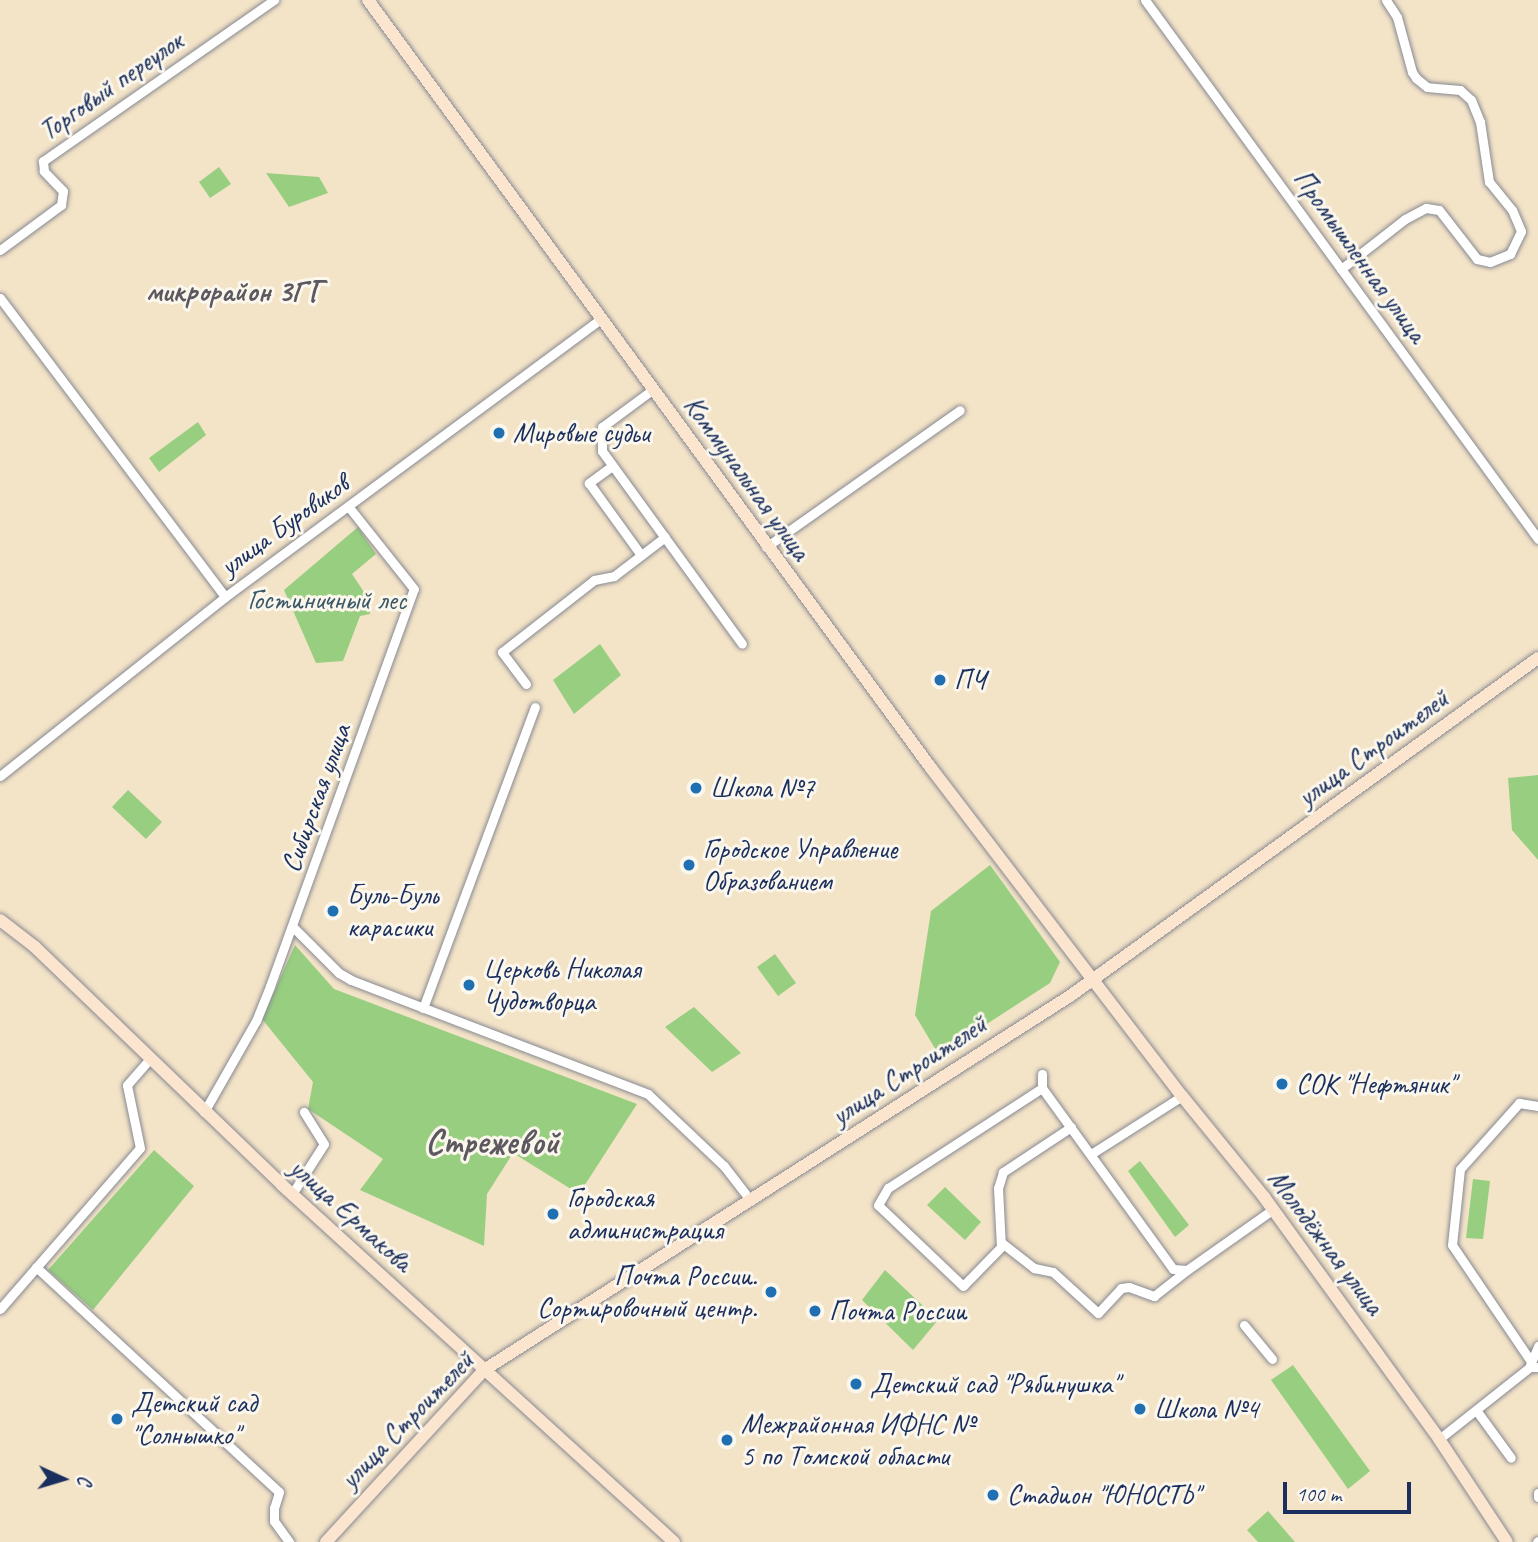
<!DOCTYPE html>
<meta charset="utf-8">
<style>
body{margin:0}
#map{position:relative;width:1538px;height:1542px;overflow:hidden;background:#f3e3c7;font-family:Caveat,sans-serif}
div>[style]{position:absolute}
[style*='--x']{left:calc(var(--x)*1px);top:calc(var(--y)*1px);width:calc(var(--w)*1px);rotate:calc(var(--a)*1deg)}
.green>*{inset:0;background:#98ce80}
.roads{filter:drop-shadow(0 0 2px #878992) drop-shadow(0 0 2px #878992)}
.street>*{height:9px;margin:-4.5px;padding:0 4.5px;transform-origin:4.5px;border-radius:4.5px;background:#fff}
.secondary>*{height:12px;margin:-6px;padding:0 6px;transform-origin:6px;border-radius:6px;background:#fce5cf}
.dots>*{width:19px;height:19px;translate:-50% -50%;box-sizing:border-box;border:4px solid #fbf7ec;border-radius:50%}
span{translate:-50% -50%;white-space:nowrap;text-align:center;line-height:1.15;-webkit-text-stroke:6px #fbf7ec;paint-order:stroke}
.street-label{font-size:28px;color:#1b2f5e}
.poi-label{font-size:28px;color:#1b2f5e}
.left{translate:0 -50%;text-align:left}
.right{translate:-100% -50%;text-align:right}
.park-label{font-size:28px;color:#3a5766}
.neighbourhood-label{font-size:30px;color:#5c585f;font-weight:700}
.district-label{font-size:35px;color:#5c585f;font-weight:700}
.north{position:absolute;left:28px;top:1444px;width:70px;height:70px;-webkit-text-stroke:5px #fbf7ec;paint-order:stroke;rotate:94deg;font-size:19px;font-weight:700;line-height:28px;text-align:center;color:#1b2f5e}
.north::after{content:'';display:block;margin:auto;width:24px;height:32px;background:#1b2f5e;clip-path:polygon(50% 0,100% 100%,50% 72%,0 100%)}
.scale{position:absolute;left:1283px;top:1482px;width:128px;height:32px;box-sizing:border-box;border:4px solid #1b2f5e;border-top:0;padding-left:9px;font-size:21px;line-height:24px;white-space:nowrap;color:#1b2f5e;-webkit-text-stroke:5px #fbf7ec;paint-order:stroke}
</style>
<div id="map">
<div class="green">
<i style="clip-path:polygon(219px 167px,231px 184px,210px 198px,199px 182px)"></i>
<i style="clip-path:polygon(266px 173px,319px 177px,328px 193px,289px 207px)"></i>
<i style="clip-path:polygon(198px 422px,206px 435px,159px 472px,149px 458px)"></i>
<i style="clip-path:polygon(358px 527px,376px 554px,352px 574px,370px 601px,370px 614px,360px 616px,343px 661px,316px 663px,284px 590px)"></i>
<i style="clip-path:polygon(600px 644px,621px 675px,574px 714px,553px 680px)"></i>
<i style="clip-path:polygon(1538px 775px,1538px 860px,1512px 830px,1508px 778px)"></i>
<i style="clip-path:polygon(128px 790px,162px 822px,146px 839px,112px 807px)"></i>
<i style="clip-path:polygon(990px 865px,1060px 962px,1050px 983px,939px 1055px,915px 1015px,931px 911px)"></i>
<i style="clip-path:polygon(295px 945px,334px 989px,637px 1104px,579px 1194px,513px 1153px,487px 1194px,484px 1246px,360px 1190px,383px 1159px,308px 1109px,313px 1082px,262px 1019px)"></i>
<i style="clip-path:polygon(775px 954px,796px 983px,778px 996px,757px 967px)"></i>
<i style="clip-path:polygon(694px 1007px,741px 1053px,712px 1072px,665px 1027px)"></i>
<i style="clip-path:polygon(154px 1150px,194px 1186px,93px 1310px,48px 1270px)"></i>
<i style="clip-path:polygon(1140px 1161px,1189px 1225px,1175px 1237px,1128px 1171px)"></i>
<i style="clip-path:polygon(1473px 1179px,1490px 1181px,1483px 1239px,1466px 1238px)"></i>
<i style="clip-path:polygon(945px 1187px,981px 1222px,965px 1240px,927px 1205px)"></i>
<i style="clip-path:polygon(885px 1270px,938px 1320px,913px 1350px,862px 1300px)"></i>
<i style="clip-path:polygon(1293px 1365px,1370px 1471px,1348px 1489px,1271px 1380px)"></i>
<i style="clip-path:polygon(1268px 1511px,1295px 1542px,1258px 1542px,1247px 1530px)"></i>
</div>
<div class="roads">
<div class="street">
<i style="--x:1145;--y:0;--w:667;--a:53.9"></i>
<i style="--x:0;--y:250;--w:76;--a:-36.4"></i>
<i style="--x:61;--y:205;--w:14;--a:-82"></i>
<i style="--x:63;--y:191;--w:28;--a:-134"></i>
<i style="--x:44;--y:171;--w:10;--a:-96"></i>
<i style="--x:43;--y:161;--w:282;--a:-34.9"></i>
<i style="--x:1341;--y:269;--w:81;--a:-38"></i>
<i style="--x:1405;--y:219;--w:24;--a:-28"></i>
<i style="--x:1426;--y:208;--w:13;--a:9"></i>
<i style="--x:1439;--y:210;--w:62;--a:52.2"></i>
<i style="--x:1477;--y:259;--w:13;--a:13"></i>
<i style="--x:1490;--y:262;--w:22;--a:-22"></i>
<i style="--x:1510;--y:254;--w:25;--a:-64"></i>
<i style="--x:1521;--y:231;--w:23;--a:-113"></i>
<i style="--x:1512;--y:210;--w:36;--a:-129"></i>
<i style="--x:1489;--y:182;--w:61;--a:-98.5"></i>
<i style="--x:1480;--y:122;--w:24;--a:-112"></i>
<i style="--x:1471;--y:100;--w:15;--a:-138"></i>
<i style="--x:1460;--y:90;--w:33;--a:-175"></i>
<i style="--x:1427;--y:87;--w:14;--a:-141"></i>
<i style="--x:1416;--y:78;--w:7;--a:-124"></i>
<i style="--x:1412;--y:72;--w:57;--a:-105.3"></i>
<i style="--x:1397;--y:17;--w:20;--a:-123"></i>
<i style="--x:0;--y:298;--w:374;--a:53"></i>
<i style="--x:652;--y:390;--w:62;--a:143.5"></i>
<i style="--x:602;--y:427;--w:24;--a:90"></i>
<i style="--x:602;--y:451;--w:238;--a:54"></i>
<i style="--x:612;--y:466;--w:29;--a:144"></i>
<i style="--x:589;--y:483;--w:89;--a:54.2"></i>
<i style="--x:766;--y:547;--w:237;--a:-35.2"></i>
<i style="--x:526;--y:684;--w:40;--a:-127"></i>
<i style="--x:502;--y:652;--w:117;--a:-38"></i>
<i style="--x:594;--y:580;--w:20;--a:-11"></i>
<i style="--x:614;--y:576;--w:64;--a:-37.4"></i>
<i style="--x:0;--y:776;--w:288;--a:-38.5"></i>
<i style="--x:225;--y:597;--w:468;--a:-36.5"></i>
<i style="--x:293;--y:927;--w:65;--a:45"></i>
<i style="--x:339;--y:973;--w:14;--a:30"></i>
<i style="--x:351;--y:980;--w:318;--a:21"></i>
<i style="--x:648;--y:1094;--w:105;--a:43.5"></i>
<i style="--x:724;--y:1166;--w:44;--a:52.4"></i>
<i style="--x:423;--y:1008;--w:321;--a:-69.6"></i>
<i style="--x:1042;--y:1074;--w:14;--a:90"></i>
<i style="--x:204;--y:1112;--w:105;--a:-60.3"></i>
<i style="--x:256;--y:1021;--w:38;--a:-68"></i>
<i style="--x:270;--y:986;--w:422;--a:-70.1"></i>
<i style="--x:414;--y:589;--w:106;--a:-128.5"></i>
<i style="--x:1071;--y:1127;--w:82;--a:146.5"></i>
<i style="--x:1003;--y:1172;--w:17;--a:107"></i>
<i style="--x:998;--y:1188;--w:59;--a:87.1"></i>
<i style="--x:1001;--y:1247;--w:54;--a:134.3"></i>
<i style="--x:963;--y:1286;--w:117;--a:-136.4"></i>
<i style="--x:878;--y:1205;--w:20;--a:-60"></i>
<i style="--x:888;--y:1188;--w:184;--a:-33"></i>
<i style="--x:1042;--y:1088;--w:223;--a:54.1"></i>
<i style="--x:1173;--y:1269;--w:14;--a:4"></i>
<i style="--x:1187;--y:1270;--w:104;--a:-35.2"></i>
<i style="--x:1091;--y:1154;--w:108;--a:-32.5"></i>
<i style="--x:292;--y:1194;--w:59;--a:-57.4"></i>
<i style="--x:324;--y:1144;--w:38;--a:-122"></i>
<i style="--x:1002;--y:1243;--w:41;--a:38"></i>
<i style="--x:1034;--y:1268;--w:19;--a:12"></i>
<i style="--x:1053;--y:1272;--w:61;--a:42.3"></i>
<i style="--x:1098;--y:1313;--w:34;--a:-47"></i>
<i style="--x:1121;--y:1288;--w:8;--a:-7"></i>
<i style="--x:1129;--y:1287;--w:27;--a:20"></i>
<i style="--x:1154;--y:1296;--w:42;--a:-38.2"></i>
<i style="--x:36;--y:1267;--w:331;--a:42.8"></i>
<i style="--x:279;--y:1492;--w:17;--a:107"></i>
<i style="--x:274;--y:1508;--w:13;--a:90"></i>
<i style="--x:274;--y:1521;--w:26;--a:54"></i>
<i style="--x:0;--y:1309;--w:213;--a:-49"></i>
<i style="--x:140;--y:1148;--w:64;--a:-101.7"></i>
<i style="--x:127;--y:1085;--w:33;--a:-49"></i>
<i style="--x:1244;--y:1325;--w:44;--a:50.5"></i>
<i style="--x:1530;--y:1360;--w:139;--a:-124.1"></i>
<i style="--x:1452;--y:1245;--w:76;--a:-84"></i>
<i style="--x:1460;--y:1169;--w:89;--a:-48.2"></i>
<i style="--x:1519;--y:1103;--w:19;--a:9"></i>
<i style="--x:1530;--y:1365;--w:21;--a:-67"></i>
<i style="--x:1476;--y:1410;--w:59;--a:53.9"></i>
<i style="--x:1439;--y:1439;--w:116;--a:-38.4"></i>
<i style="--x:1530;--y:1367;--w:8;--a:0"></i>
<i style="--x:1538;--y:1493;--w:4;--a:90"></i>
<i style="--x:1537;--y:1542;--w:1;--a:-45"></i>
</div>
<div class="secondary">
<i style="--x:368;--y:0;--w:952;--a:53.76"></i>
<i style="--x:931;--y:768;--w:413;--a:52.6"></i>
<i style="--x:1182;--y:1096;--w:130;--a:50.9"></i>
<i style="--x:1264;--y:1197;--w:299;--a:54.1"></i>
<i style="--x:1439;--y:1439;--w:123;--a:56.6"></i>
<i style="--x:0;--y:920;--w:44;--a:37.6"></i>
<i style="--x:35;--y:947;--w:343;--a:43.9"></i>
<i style="--x:282;--y:1185;--w:530;--a:42.32"></i>
<i style="--x:326;--y:1542;--w:234;--a:-47.4"></i>
<i style="--x:484;--y:1370;--w:695;--a:-32.55"></i>
<i style="--x:1070;--y:996;--w:577;--a:-35.84"></i>
</div>
</div>
<div class="dots">
<i style="left:499px;top:433px;background:#1f6fb2"></i>
<i style="left:940px;top:680px;background:#1f6fb2"></i>
<i style="left:696px;top:788px;background:#1f6fb2"></i>
<i style="left:689px;top:865px;background:#1f6fb2"></i>
<i style="left:333px;top:911px;background:#1f6fb2"></i>
<i style="left:469px;top:985px;background:#1f6fb2"></i>
<i style="left:1282px;top:1084px;background:#1f6fb2"></i>
<i style="left:553px;top:1214px;background:#1f6fb2"></i>
<i style="left:771px;top:1292px;background:#1f6fb2"></i>
<i style="left:815px;top:1311px;background:#1f6fb2"></i>
<i style="left:856px;top:1384px;background:#1f6fb2"></i>
<i style="left:1140px;top:1409px;background:#1f6fb2"></i>
<i style="left:117px;top:1419px;background:#1f6fb2"></i>
<i style="left:727px;top:1440px;background:#1f6fb2"></i>
<i style="left:993px;top:1495px;background:#1f6fb2"></i>
</div>
<div class="street-label">
<span style="left:111px;top:86px;rotate:-35deg">Торговый переулок</span>
<span style="left:1360px;top:256px;rotate:54deg">Промышленная улица</span>
<span style="left:747px;top:478px;rotate:54deg">Коммунальная улица</span>
<span style="left:284px;top:525px;rotate:-36deg">улица Буровиков</span>
<span style="left:1373px;top:748px;rotate:-36deg">улица Строителей</span>
<span style="left:316px;top:798px;rotate:-70deg">Сибирская улица</span>
<span style="left:909px;top:1070px;rotate:-33deg">улица Строителей</span>
<span style="left:351px;top:1215px;rotate:42deg">улица Ермакова</span>
<span style="left:1326px;top:1242px;rotate:53deg">Молодёжная улица</span>
<span style="left:407px;top:1420px;rotate:-46deg">улица Строителей</span>
</div>
<div class="poi-label">
<span class="left" style="left:513px;top:433px">Мировые судьи</span>
<span class="left" style="left:954px;top:680px">ПЧ</span>
<span class="left" style="left:710px;top:788px">Школа №7</span>
<span class="left" style="left:703px;top:865px">Городское Управление<br>Образованием</span>
<span class="left" style="left:347px;top:911px">Буль-Буль<br>карасики</span>
<span class="left" style="left:483px;top:985px">Церковь Николая<br>Чудотворца</span>
<span class="left" style="left:1296px;top:1084px">СОК "Нефтяник"</span>
<span class="left" style="left:567px;top:1214px">Городская<br>администрация</span>
<span class="right" style="left:757px;top:1292px">Почта России.<br>Сортировочный центр.</span>
<span class="left" style="left:829px;top:1311px">Почта России</span>
<span class="left" style="left:870px;top:1384px">Детский сад "Рябинушка"</span>
<span class="left" style="left:131px;top:1419px">Детский сад<br>"Солнышко"</span>
<span class="left" style="left:1154px;top:1409px">Школа №4</span>
<span class="left" style="left:741px;top:1440px">Межрайонная ИФНС №<br>5 по Томской области</span>
<span class="left" style="left:1007px;top:1495px">Стадион "ЮНОСТЬ"</span>
</div>
<div class="park-label">
<span style="left:327px;top:600px">Гостиничный лес</span>
</div>
<div class="neighbourhood-label">
<span style="left:234px;top:291px">микрорайон 3ГГ</span>
</div>
<div class="district-label">
<span style="left:492px;top:1142px">Стрежевой</span>
</div>
<div class="north">С</div>
<div class="scale">100 m</div>
</div>
